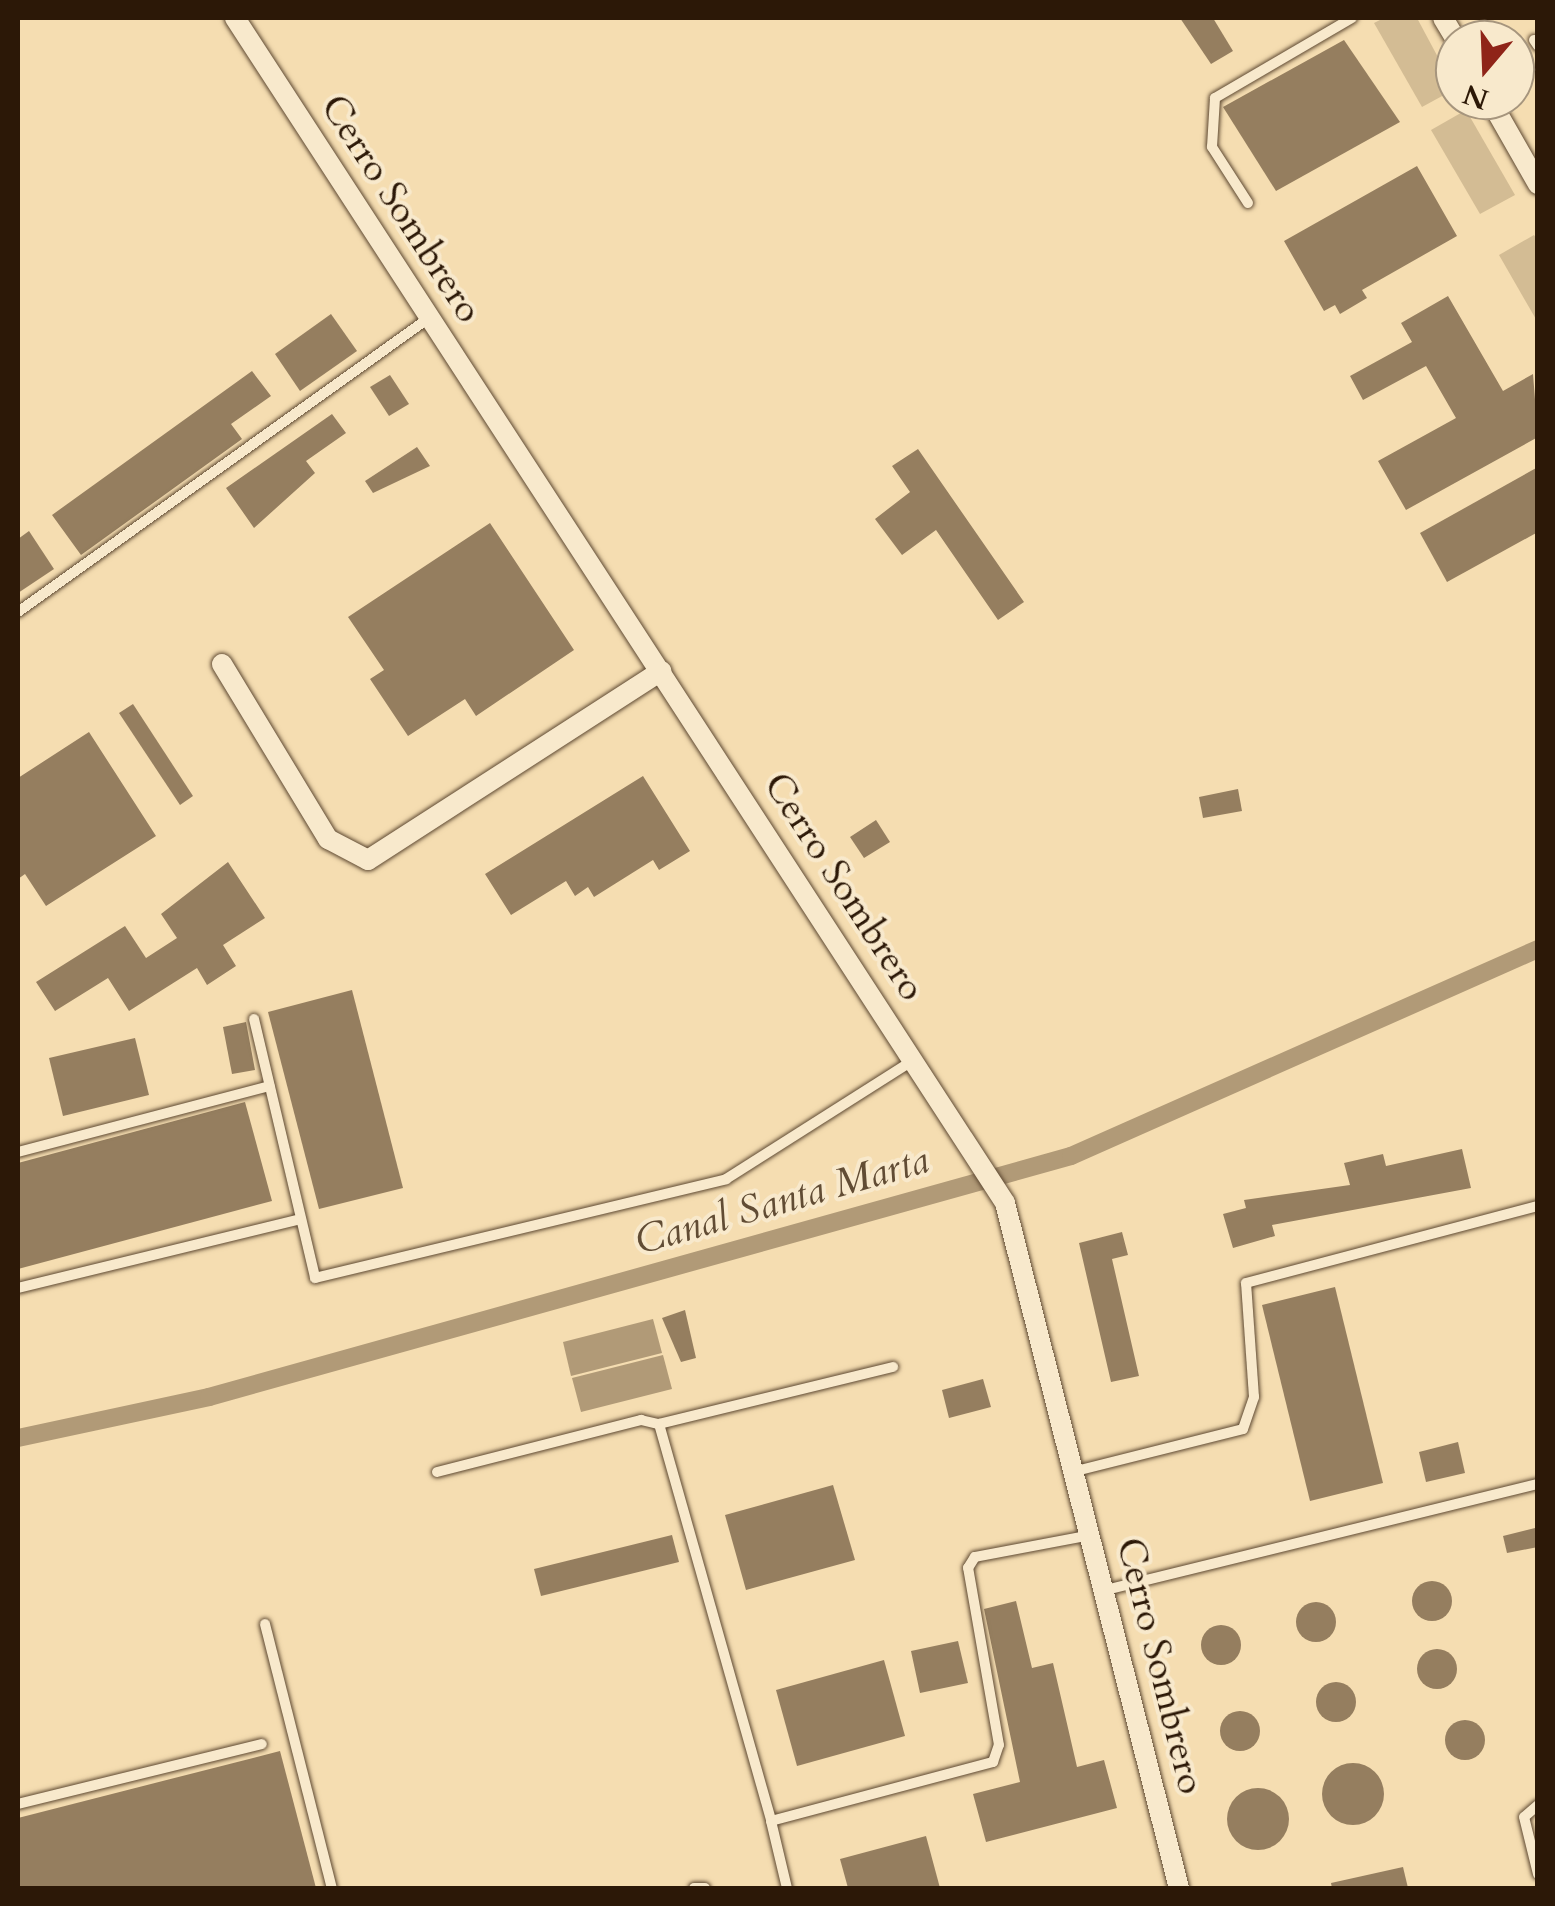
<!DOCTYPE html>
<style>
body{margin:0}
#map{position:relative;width:1555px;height:1906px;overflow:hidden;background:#f5ddb1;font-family:Cardo,serif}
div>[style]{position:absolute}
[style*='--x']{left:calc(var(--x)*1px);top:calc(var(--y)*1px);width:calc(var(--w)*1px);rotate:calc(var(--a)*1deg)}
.green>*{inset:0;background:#d3bc94}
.water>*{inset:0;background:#b19a77}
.canal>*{height:18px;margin:-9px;padding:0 9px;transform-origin:9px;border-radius:9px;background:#b19a77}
.building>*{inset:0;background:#957e5f}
.round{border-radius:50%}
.roads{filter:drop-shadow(0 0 2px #5e4932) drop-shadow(0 0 2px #5e4932)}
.lane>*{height:10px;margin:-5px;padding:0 5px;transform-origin:5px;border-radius:5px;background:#f8e9cc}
.street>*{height:20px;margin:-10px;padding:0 10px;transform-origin:10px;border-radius:10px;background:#f8e9cc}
span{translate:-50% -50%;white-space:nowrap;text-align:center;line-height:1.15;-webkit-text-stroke:8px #f8e9cc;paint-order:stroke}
.street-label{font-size:38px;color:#2c1807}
.water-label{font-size:40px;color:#614c34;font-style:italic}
.frame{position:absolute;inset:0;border:20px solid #2c1807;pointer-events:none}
.north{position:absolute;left:1435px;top:20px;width:100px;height:100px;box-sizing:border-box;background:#f8e9cc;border:2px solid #a6957d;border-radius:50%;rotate:199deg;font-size:28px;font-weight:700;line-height:40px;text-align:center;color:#2c1807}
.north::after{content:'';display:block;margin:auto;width:35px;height:45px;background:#8f2418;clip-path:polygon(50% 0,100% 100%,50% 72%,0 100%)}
</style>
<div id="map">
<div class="green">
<i style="clip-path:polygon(1384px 18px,1417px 18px,1455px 89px,1422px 107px,1374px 23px)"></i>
<i style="clip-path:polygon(1466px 110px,1515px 195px,1480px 214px,1431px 130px)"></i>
<i style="clip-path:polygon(1534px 235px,1538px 241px,1537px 321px,1499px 255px)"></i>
</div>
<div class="water">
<i style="clip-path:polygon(653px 1319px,662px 1353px,571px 1376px,563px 1342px)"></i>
<i style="clip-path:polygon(663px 1355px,672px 1389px,581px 1412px,572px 1378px)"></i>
</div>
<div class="canal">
<i style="--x:18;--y:1438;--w:195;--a:-12.1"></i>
<i style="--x:209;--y:1397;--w:895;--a:-15.62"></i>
<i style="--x:1071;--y:1156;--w:511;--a:-23.91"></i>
</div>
<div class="building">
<i style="clip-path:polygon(1180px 18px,1213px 18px,1233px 51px,1211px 64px)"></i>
<i style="clip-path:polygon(1344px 40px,1400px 122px,1276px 191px,1223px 107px)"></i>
<i style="clip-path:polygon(1417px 166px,1457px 236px,1362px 290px,1367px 298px,1340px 314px,1335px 305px,1324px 311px,1284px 241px)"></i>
<i style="clip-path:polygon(1448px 296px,1503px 391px,1533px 374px,1538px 437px,1406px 510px,1378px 461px,1456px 418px,1426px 366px,1363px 400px,1350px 376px,1412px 342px,1401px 323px)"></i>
<i style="clip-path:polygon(331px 314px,357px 351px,300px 391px,275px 354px)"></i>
<i style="clip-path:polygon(252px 371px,271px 396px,231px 424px,242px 439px,81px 555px,52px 515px)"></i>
<i style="clip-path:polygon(390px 375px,409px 404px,389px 416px,370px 387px)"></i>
<i style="clip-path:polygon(332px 414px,346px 433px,306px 461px,315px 473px,254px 528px,226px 488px)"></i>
<i style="clip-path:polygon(417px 447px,430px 466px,373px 493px,365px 481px)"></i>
<i style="clip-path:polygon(918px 449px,1024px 602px,998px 620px,936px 530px,902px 555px,875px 519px,910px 492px,892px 466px)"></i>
<i style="clip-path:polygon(1538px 467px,1538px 532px,1447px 582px,1420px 533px)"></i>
<i style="clip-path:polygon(490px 523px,574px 650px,476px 716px,465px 699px,408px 736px,370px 679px,384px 670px,348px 617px)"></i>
<i style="clip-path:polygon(29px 531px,54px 569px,18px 593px,18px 539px)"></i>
<i style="clip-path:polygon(133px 704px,193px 796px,180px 805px,119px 713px)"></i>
<i style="clip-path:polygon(89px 732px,156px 836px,46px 906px,25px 874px,18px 879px,18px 778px)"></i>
<i style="clip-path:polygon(643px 776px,690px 851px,659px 870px,653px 860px,594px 897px,588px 887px,575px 896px,566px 881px,511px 915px,485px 874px)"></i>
<i style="clip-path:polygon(1238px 789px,1242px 811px,1203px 818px,1199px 797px)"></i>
<i style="clip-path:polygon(876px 820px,890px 842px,864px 858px,850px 837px)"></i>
<i style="clip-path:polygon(228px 862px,265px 918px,223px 945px,236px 966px,207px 985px,197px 968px,129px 1011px,108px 978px,55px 1011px,36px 982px,125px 926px,146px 958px,177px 938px,161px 914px)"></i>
<i style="clip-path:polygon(352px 990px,403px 1188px,319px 1209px,268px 1012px)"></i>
<i style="clip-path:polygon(246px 1022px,255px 1070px,232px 1074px,223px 1027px)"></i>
<i style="clip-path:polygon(135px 1038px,149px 1095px,63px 1116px,49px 1058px)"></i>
<i style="clip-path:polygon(245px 1102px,272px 1201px,18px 1269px,18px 1163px)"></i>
<i style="clip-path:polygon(1462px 1149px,1471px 1188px,1272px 1225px,1275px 1236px,1233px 1248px,1223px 1214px,1246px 1208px,1244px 1200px,1350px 1185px,1344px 1163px,1383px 1154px,1386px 1166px)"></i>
<i style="clip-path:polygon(1122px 1232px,1128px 1255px,1112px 1259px,1139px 1376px,1111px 1382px,1079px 1243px)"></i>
<i style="clip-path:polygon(1335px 1287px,1383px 1483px,1310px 1501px,1262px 1305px)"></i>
<i style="clip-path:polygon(685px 1310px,696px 1358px,681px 1362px,662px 1318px)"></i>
<i style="clip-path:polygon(983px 1379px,991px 1407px,949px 1418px,942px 1390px)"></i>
<i style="clip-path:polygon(1458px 1442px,1465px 1473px,1426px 1482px,1419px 1452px)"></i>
<i style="clip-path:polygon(833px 1485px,855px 1560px,746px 1590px,725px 1515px)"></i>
<i style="clip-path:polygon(1535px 1528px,1538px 1547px,1507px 1553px,1503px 1536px)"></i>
<i style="clip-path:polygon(672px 1535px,679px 1562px,541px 1596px,534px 1569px)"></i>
<i class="round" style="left:1412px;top:1581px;width:40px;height:40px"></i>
<i style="clip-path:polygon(1016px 1601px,1032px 1668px,1053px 1663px,1077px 1767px,1104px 1760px,1117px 1808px,986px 1842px,973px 1794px,1020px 1782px,984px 1609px)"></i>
<i class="round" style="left:1296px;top:1602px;width:40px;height:40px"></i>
<i class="round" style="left:1201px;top:1625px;width:40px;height:40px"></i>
<i style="clip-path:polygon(958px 1641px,968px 1683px,920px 1693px,911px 1651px)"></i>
<i class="round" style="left:1417px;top:1649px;width:40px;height:40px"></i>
<i style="clip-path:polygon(884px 1660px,905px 1736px,797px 1766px,776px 1690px)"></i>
<i class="round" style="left:1316px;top:1682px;width:40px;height:40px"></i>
<i class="round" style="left:1220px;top:1711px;width:40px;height:40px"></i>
<i class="round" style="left:1445px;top:1720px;width:40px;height:40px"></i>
<i style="clip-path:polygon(280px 1751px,316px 1888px,18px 1888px,18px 1818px)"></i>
<i class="round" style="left:1322px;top:1763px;width:62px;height:62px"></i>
<i class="round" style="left:1227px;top:1788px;width:62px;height:62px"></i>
<i style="clip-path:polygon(926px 1836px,940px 1888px,848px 1888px,840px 1859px)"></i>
<i style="clip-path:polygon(1403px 1867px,1408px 1888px,1332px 1888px,1331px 1883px)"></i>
</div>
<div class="roads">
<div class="lane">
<i style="--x:1534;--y:40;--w:7;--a:56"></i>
<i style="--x:1248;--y:203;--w:67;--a:-122.7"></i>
<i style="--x:1212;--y:147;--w:49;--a:-86.5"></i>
<i style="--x:1215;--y:98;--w:159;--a:-30.3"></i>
<i style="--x:18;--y:612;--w:505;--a:-35.58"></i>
<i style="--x:254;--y:1019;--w:266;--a:76.7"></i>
<i style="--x:315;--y:1278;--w:423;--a:-13.5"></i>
<i style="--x:726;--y:1179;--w:220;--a:-32.4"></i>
<i style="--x:18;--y:1152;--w:260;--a:-14.7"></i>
<i style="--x:18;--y:1288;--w:291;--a:-13.7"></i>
<i style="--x:659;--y:1424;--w:241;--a:-13.7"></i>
<i style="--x:1076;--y:1471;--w:172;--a:-14.1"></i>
<i style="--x:1243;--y:1429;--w:34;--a:-71"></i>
<i style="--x:1254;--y:1397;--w:114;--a:-94"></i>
<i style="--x:1246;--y:1283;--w:302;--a:-14.8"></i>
<i style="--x:437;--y:1472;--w:211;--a:-14.3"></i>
<i style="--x:641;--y:1420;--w:18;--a:13"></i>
<i style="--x:659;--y:1424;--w:412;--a:74.2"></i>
<i style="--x:771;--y:1821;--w:230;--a:-14.9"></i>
<i style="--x:993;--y:1762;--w:18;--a:-71"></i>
<i style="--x:999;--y:1745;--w:180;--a:-99.9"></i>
<i style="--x:968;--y:1568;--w:13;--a:-58"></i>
<i style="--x:975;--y:1557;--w:118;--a:-10.7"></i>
<i style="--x:1106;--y:1590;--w:445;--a:-13.8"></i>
<i style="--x:265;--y:1624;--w:272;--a:75.8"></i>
<i style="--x:18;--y:1804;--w:251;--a:-13.8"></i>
<i style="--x:1538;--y:1805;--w:18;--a:139"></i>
<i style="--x:1524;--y:1817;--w:59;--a:76.2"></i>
<i style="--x:771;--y:1821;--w:69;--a:76.6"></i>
<i style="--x:694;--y:1888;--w:11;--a:0"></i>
</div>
<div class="street">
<i style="--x:235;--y:18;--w:1413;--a:56.98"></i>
<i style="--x:1005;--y:1203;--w:707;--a:75.75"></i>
<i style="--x:1443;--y:18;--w:26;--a:59"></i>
<i style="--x:1490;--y:100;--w:97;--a:60.3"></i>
<i style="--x:222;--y:664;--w:205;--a:58.8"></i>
<i style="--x:328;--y:839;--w:45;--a:27.7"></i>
<i style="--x:368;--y:860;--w:349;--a:-32.8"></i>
</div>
</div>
<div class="street-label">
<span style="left:401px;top:209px;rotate:57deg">Cerro Sombrero</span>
<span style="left:844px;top:887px;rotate:57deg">Cerro Sombrero</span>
<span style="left:1160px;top:1666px;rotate:76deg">Cerro Sombrero</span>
</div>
<div class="water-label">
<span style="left:782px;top:1201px;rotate:-16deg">Canal Santa Marta</span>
</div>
<div class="frame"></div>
<div class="north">N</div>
</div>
